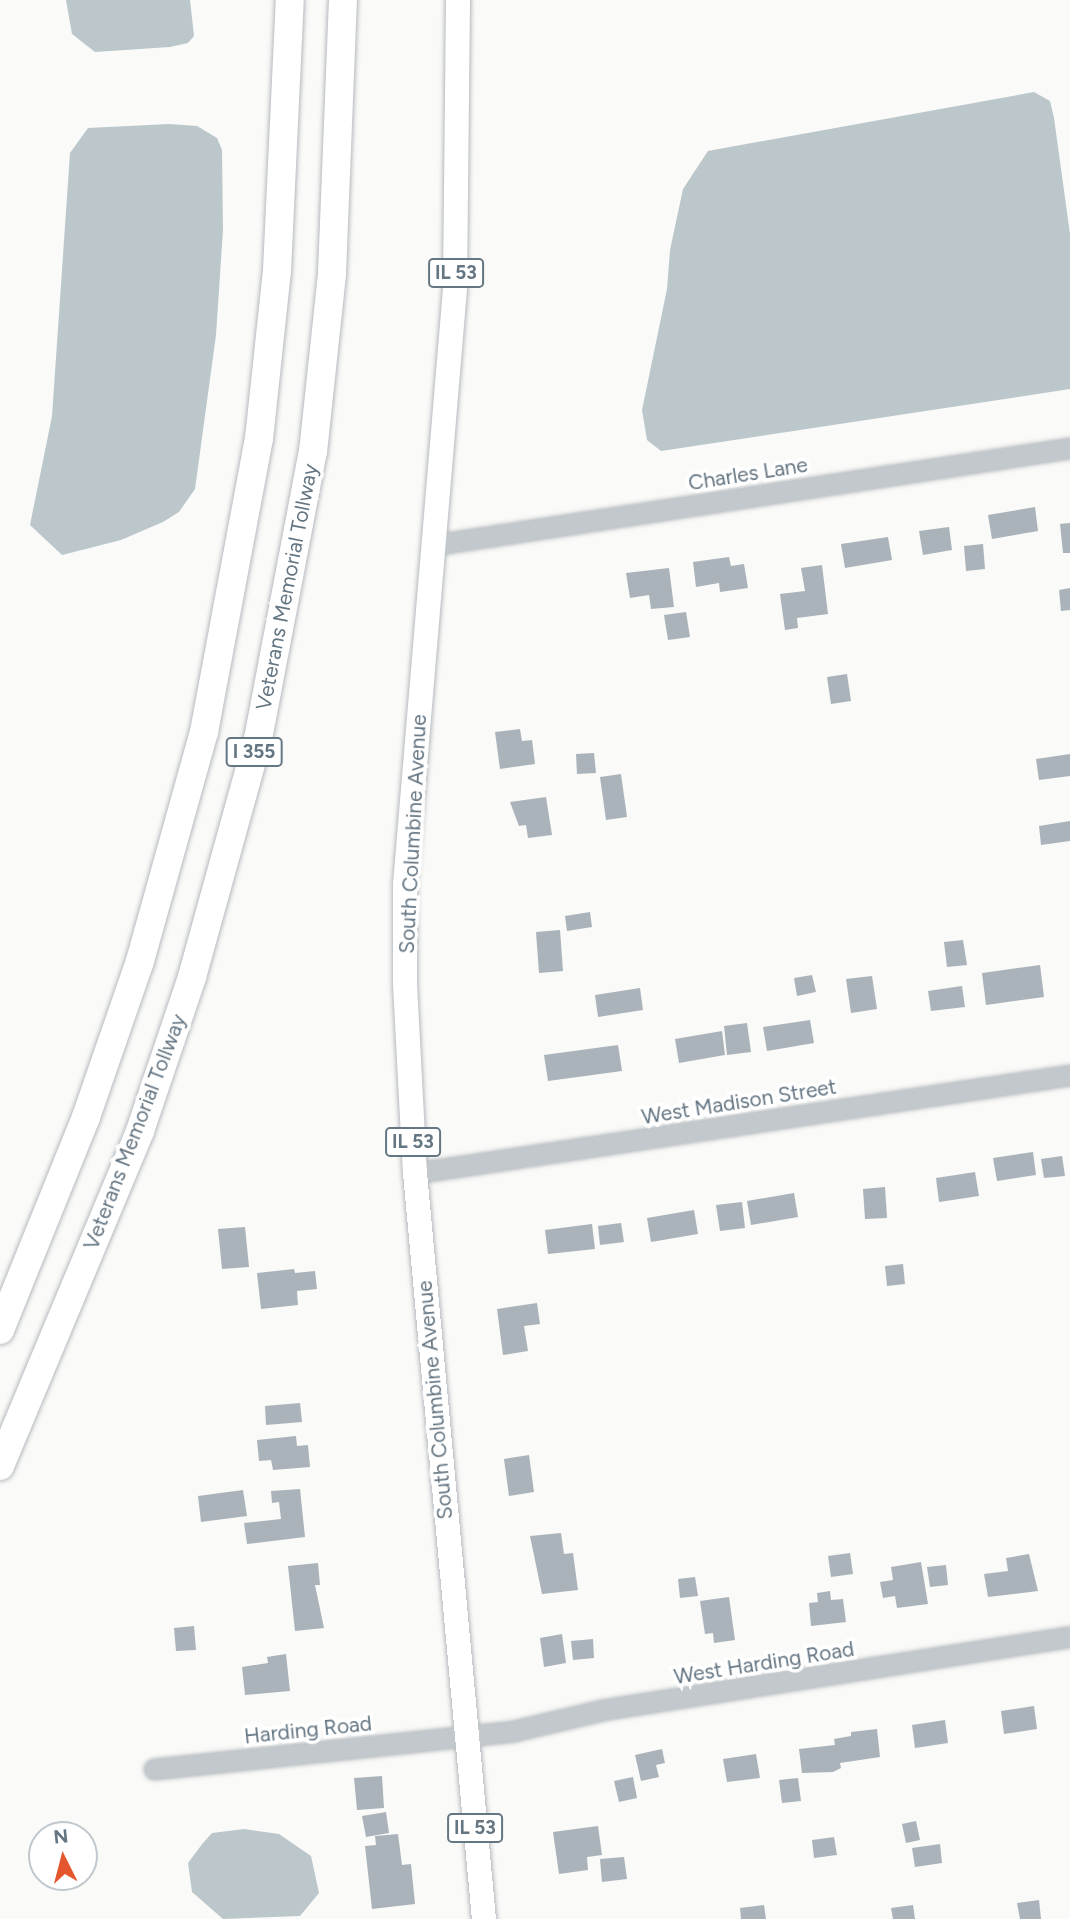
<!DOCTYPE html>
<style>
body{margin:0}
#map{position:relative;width:1070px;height:1919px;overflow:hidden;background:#fafaf8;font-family:Figtree,sans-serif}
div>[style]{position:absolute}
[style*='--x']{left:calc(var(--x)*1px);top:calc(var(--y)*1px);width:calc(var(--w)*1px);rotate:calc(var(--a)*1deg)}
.water>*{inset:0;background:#bbc7cb}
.building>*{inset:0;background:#aab3b9}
.roads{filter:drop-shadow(0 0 2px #b5babe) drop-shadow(0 0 2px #b5babe)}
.minor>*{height:19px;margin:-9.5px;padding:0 9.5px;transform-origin:9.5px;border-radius:9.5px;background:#c3c8cc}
.major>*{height:24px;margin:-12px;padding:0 12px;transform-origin:12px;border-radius:12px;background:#fff}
.highway>*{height:28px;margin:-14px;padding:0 14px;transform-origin:14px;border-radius:14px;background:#fff}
span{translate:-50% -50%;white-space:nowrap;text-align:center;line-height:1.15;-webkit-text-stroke:7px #fff;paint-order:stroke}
.shield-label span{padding:2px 5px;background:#fff;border:2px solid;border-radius:5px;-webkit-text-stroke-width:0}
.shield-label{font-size:19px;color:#657683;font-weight:700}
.street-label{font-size:21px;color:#657683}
.north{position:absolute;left:28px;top:1821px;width:70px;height:70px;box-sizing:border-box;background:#fff;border:2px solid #c1c8cd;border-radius:50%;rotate:354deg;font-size:19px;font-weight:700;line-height:28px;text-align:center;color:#657683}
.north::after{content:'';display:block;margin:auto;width:24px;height:32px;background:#e4572e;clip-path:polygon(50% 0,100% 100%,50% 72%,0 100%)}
</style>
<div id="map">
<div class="water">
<i style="clip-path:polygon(66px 0,190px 0,194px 36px,188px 43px,170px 47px,95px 52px,72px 34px)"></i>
<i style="clip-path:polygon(1034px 92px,1050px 101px,1054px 118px,1070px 234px,1070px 389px,661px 451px,647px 440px,642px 410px,667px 289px,670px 250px,683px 189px,708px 151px)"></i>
<i style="clip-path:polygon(169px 124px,197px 126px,217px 138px,222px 150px,223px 230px,216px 335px,195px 489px,179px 512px,163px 522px,121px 540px,62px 555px,30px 525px,52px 416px,70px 153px,88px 128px)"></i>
<i style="clip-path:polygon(244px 1829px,279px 1834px,311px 1856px,319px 1893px,300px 1916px,223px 1919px,192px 1892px,188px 1863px,203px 1843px,212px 1833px)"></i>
</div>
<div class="building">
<i style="clip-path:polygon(1035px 507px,1038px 531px,992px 539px,988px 515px)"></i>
<i style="clip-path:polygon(1070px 523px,1070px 553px,1063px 553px,1060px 524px)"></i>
<i style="clip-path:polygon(949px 527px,952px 550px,923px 555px,919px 531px)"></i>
<i style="clip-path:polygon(888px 537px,892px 560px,845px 568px,841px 544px)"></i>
<i style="clip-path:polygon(983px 544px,985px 569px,966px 571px,964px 546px)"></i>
<i style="clip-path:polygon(729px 557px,731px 566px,744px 564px,748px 588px,720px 592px,719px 583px,696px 587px,693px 562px)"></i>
<i style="clip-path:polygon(822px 565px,828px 614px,797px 618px,798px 628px,785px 630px,780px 594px,805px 591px,801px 568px)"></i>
<i style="clip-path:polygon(669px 568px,674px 607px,651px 609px,649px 595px,630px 598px,626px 573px)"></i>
<i style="clip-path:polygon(1070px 588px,1070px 610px,1061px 611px,1059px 590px)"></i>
<i style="clip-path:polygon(686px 612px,690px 637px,668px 640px,664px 615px)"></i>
<i style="clip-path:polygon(847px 674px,851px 701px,831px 704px,827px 677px)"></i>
<i style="clip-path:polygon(520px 729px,522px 741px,532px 740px,535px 764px,500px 769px,495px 732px)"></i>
<i style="clip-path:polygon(594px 753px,596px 773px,577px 774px,576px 754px)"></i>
<i style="clip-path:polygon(1070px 754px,1070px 776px,1039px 780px,1036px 759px)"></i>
<i style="clip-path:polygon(621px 774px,627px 817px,606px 820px,600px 777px)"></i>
<i style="clip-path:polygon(546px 797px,552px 835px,528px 838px,526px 825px,519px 826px,510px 802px)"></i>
<i style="clip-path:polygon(1070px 821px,1070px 841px,1041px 845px,1039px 826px)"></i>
<i style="clip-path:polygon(590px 912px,592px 927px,567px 931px,565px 916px)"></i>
<i style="clip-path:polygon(560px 930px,563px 971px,539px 973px,536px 932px)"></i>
<i style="clip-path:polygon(963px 940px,967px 965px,947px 967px,944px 942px)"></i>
<i style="clip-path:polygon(1040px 965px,1044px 997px,986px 1005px,982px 973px)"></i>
<i style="clip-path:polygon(812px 975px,816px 992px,797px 996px,794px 978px)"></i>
<i style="clip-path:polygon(872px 976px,877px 1009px,851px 1013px,846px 979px)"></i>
<i style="clip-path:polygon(962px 986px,965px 1007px,931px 1011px,928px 991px)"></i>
<i style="clip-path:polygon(640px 988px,643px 1010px,598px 1017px,595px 995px)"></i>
<i style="clip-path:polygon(810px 1020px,814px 1043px,767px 1051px,763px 1027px)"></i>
<i style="clip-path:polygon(747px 1023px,751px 1052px,727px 1055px,724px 1026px)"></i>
<i style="clip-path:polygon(722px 1031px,725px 1055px,679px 1063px,675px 1039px)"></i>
<i style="clip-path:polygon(618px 1045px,622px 1071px,548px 1081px,544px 1055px)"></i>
<i style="clip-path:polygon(1033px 1152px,1036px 1175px,997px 1181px,993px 1158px)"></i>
<i style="clip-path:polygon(1062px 1156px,1065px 1176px,1044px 1178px,1041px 1159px)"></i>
<i style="clip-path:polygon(975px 1172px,979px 1196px,939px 1202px,936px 1178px)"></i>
<i style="clip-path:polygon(885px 1187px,887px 1218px,865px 1219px,863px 1189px)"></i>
<i style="clip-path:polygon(794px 1193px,798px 1217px,751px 1225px,747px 1201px)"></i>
<i style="clip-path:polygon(742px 1202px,745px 1228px,720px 1231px,716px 1205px)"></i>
<i style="clip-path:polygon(694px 1210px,698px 1234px,651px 1242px,647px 1218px)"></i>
<i style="clip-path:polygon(621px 1223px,624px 1242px,600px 1245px,598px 1226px)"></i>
<i style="clip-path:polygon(592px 1224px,595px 1249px,548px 1254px,545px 1230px)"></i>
<i style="clip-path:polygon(245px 1227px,249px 1267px,222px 1269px,218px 1229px)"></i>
<i style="clip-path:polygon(903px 1264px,905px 1284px,887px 1286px,885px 1266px)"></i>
<i style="clip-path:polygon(294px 1269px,295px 1273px,315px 1271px,317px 1289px,297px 1291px,298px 1305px,261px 1309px,257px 1273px)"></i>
<i style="clip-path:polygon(537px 1303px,540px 1324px,524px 1326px,528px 1351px,503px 1355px,497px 1309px)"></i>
<i style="clip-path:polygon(300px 1403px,302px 1422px,266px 1425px,265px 1406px)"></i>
<i style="clip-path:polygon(296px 1436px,297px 1446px,308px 1445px,310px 1467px,273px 1470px,271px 1460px,259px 1461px,257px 1440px)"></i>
<i style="clip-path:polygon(529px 1455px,534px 1492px,509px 1496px,504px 1459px)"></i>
<i style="clip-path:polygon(300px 1489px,305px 1537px,247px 1544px,244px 1523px,281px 1519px,279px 1502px,272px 1503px,271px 1491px)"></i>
<i style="clip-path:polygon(243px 1490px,247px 1516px,201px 1522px,198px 1496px)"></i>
<i style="clip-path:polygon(561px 1533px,564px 1554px,573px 1553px,578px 1590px,542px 1594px,530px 1536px)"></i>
<i style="clip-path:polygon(850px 1553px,853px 1574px,831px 1577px,828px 1556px)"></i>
<i style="clip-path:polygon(1029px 1554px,1038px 1591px,988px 1597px,984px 1574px,1008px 1571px,1006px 1558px)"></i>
<i style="clip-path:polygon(921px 1562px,928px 1604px,897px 1608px,895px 1596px,883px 1598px,880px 1582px,893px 1580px,891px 1567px)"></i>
<i style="clip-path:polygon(318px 1563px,320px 1585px,315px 1585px,324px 1628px,295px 1631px,288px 1566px)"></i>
<i style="clip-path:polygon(946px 1565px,948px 1585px,930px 1587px,927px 1567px)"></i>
<i style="clip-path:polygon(695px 1577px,698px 1596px,680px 1598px,678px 1579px)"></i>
<i style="clip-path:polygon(830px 1591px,831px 1600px,843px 1599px,846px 1622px,811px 1626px,809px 1603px,818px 1602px,817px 1593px)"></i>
<i style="clip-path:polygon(729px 1597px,735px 1640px,714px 1643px,713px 1633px,705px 1634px,700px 1601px)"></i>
<i style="clip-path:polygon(194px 1626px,196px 1650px,176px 1651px,174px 1628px)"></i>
<i style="clip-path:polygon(562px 1634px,566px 1663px,544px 1667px,540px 1638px)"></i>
<i style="clip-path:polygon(593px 1639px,594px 1658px,573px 1660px,571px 1641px)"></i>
<i style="clip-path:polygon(286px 1654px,290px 1691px,245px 1695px,242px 1667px,268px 1663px,267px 1657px)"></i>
<i style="clip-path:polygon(1034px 1706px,1037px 1729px,1004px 1734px,1001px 1711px)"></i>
<i style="clip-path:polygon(945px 1720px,948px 1743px,915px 1748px,912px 1725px)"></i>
<i style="clip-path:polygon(877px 1729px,880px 1757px,840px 1763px,841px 1768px,833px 1772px,802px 1773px,799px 1749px,835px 1745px,834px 1739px,851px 1736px,851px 1732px)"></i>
<i style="clip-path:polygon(662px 1749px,665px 1763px,656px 1765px,659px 1777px,641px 1781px,635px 1755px)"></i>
<i style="clip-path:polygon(756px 1754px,760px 1778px,727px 1782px,723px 1759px)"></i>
<i style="clip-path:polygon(382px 1776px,384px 1808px,357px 1810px,354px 1778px)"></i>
<i style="clip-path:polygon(633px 1777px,637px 1798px,619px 1802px,614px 1781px)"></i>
<i style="clip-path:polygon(798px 1778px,801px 1801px,782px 1803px,779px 1780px)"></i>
<i style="clip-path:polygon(386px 1812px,389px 1833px,366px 1837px,362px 1816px)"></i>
<i style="clip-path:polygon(916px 1821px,920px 1840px,906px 1843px,902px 1824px)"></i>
<i style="clip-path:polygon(598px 1826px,602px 1855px,587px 1857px,588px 1870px,559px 1874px,553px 1832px)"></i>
<i style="clip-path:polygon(398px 1834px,402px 1865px,411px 1864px,415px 1904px,372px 1909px,365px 1846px,376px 1845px,375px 1836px)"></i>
<i style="clip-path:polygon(834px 1837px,837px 1855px,814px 1858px,812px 1840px)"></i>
<i style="clip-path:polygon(940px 1844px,942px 1863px,915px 1867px,912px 1848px)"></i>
<i style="clip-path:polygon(624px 1857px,627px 1879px,602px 1882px,600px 1859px)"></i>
<i style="clip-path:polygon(1039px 1900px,1041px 1919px,1020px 1919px,1017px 1903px)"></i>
<i style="clip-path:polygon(764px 1905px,766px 1919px,741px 1919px,740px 1908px)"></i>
<i style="clip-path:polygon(913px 1905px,915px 1919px,893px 1919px,891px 1908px)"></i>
</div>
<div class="roads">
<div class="minor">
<i style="--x:433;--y:545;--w:644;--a:-8.66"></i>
<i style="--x:415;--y:1173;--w:662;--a:-8.51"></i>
<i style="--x:154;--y:1769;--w:361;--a:-6"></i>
<i style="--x:513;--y:1731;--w:91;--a:-13.3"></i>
<i style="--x:602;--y:1710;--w:474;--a:-8.9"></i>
</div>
<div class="major">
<i style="--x:458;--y:0;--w:289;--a:90.6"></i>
<i style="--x:455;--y:289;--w:598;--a:94.8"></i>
<i style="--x:405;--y:885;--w:99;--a:90"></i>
<i style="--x:405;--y:984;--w:189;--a:87"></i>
<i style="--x:415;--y:1173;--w:749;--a:84.72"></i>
</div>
<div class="highway">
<i style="--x:0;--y:1330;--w:230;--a:-68"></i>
<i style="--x:86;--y:1117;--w:165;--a:-70.9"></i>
<i style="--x:140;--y:961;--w:238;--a:-74.4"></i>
<i style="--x:204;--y:732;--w:298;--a:-79.4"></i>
<i style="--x:259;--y:439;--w:169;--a:-83.9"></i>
<i style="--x:277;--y:271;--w:271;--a:-87.3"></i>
<i style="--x:0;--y:1466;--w:363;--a:-67.3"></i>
<i style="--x:140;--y:1131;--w:163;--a:-71.3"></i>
<i style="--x:192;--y:977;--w:247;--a:-74.5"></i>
<i style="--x:258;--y:739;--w:292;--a:-79.2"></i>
<i style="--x:313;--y:452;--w:180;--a:-83.9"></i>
<i style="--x:332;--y:273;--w:273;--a:-87.7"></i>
</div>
</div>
<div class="shield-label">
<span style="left:456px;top:273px">IL 53</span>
<span style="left:254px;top:752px">I 355</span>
<span style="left:413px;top:1142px">IL 53</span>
<span style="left:475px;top:1828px">IL 53</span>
</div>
<div class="street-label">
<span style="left:748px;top:474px;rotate:-9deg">Charles Lane</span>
<span style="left:287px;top:587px;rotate:-79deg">Veterans Memorial Tollway</span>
<span style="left:413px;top:834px;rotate:-87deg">South Columbine Avenue</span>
<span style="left:739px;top:1102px;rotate:-9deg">West Madison Street</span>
<span style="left:135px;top:1132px;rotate:-69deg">Veterans Memorial Tollway</span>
<span style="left:435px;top:1400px;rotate:-95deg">South Columbine Avenue</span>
<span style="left:764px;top:1663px;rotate:-9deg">West Harding Road</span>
<span style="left:308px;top:1730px;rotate:-6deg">Harding Road</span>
</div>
<div class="north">N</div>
</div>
